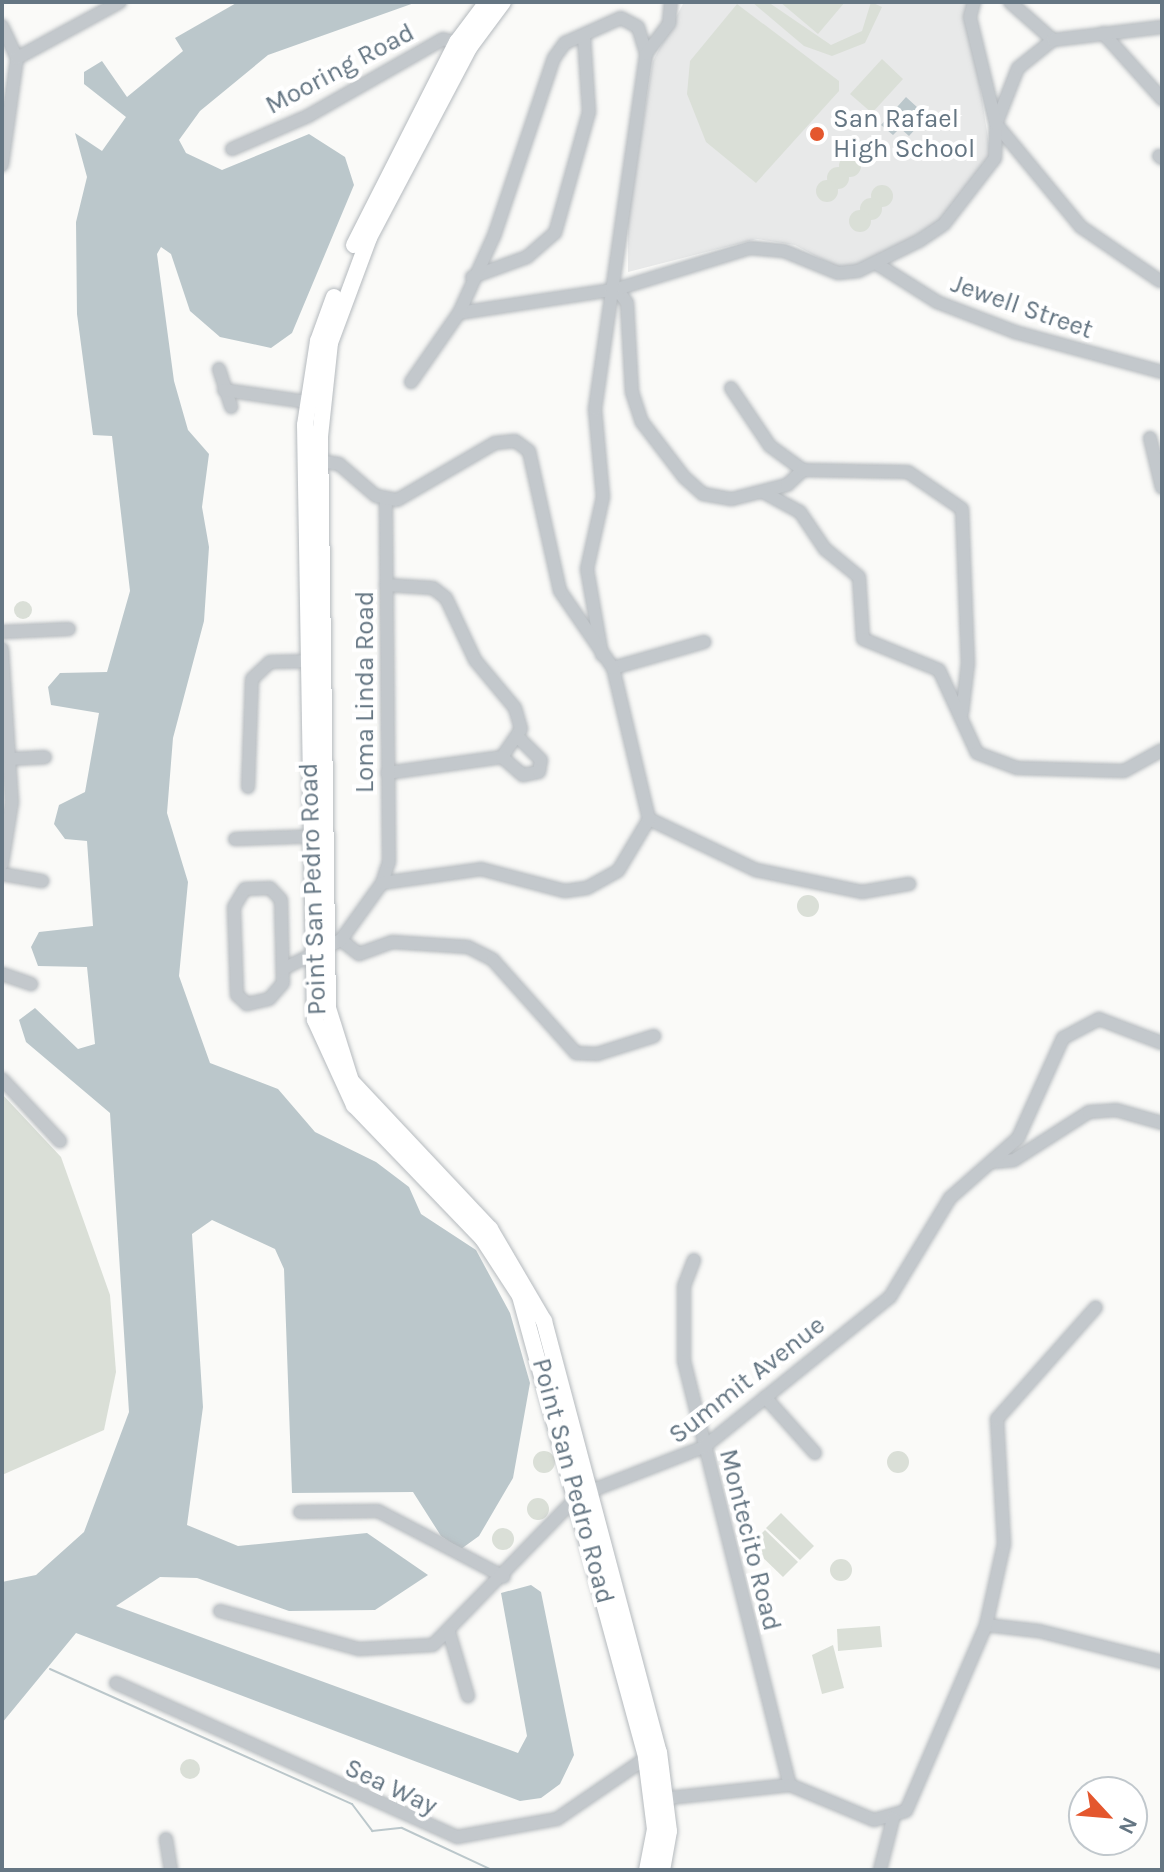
<!DOCTYPE html>
<style>
body{margin:0}
#map{position:relative;width:1164px;height:1872px;overflow:hidden;background:#fafaf8;font-family:Karla,sans-serif}
div>[style]{position:absolute}
[style*='--x']{left:calc(var(--x)*1px);top:calc(var(--y)*1px);width:calc(var(--w)*1px);rotate:calc(var(--a)*1deg)}
.built>*{inset:0;background:#e8e9e9}
.green>*{inset:0;background:#dadfd7}
.round{border-radius:50%}
.water>*{inset:0;background:#bbc7cb}
.stream>*{height:2px;margin:-1px;padding:0 1px;transform-origin:1px;border-radius:1px;background:#bbc7cb}
.roads{filter:drop-shadow(0 0 2px #b5babe) drop-shadow(0 0 2px #b5babe)}
.minor>*{height:12px;margin:-6px;padding:0 6px;transform-origin:6px;border-radius:6px;background:#c3c8cc}
.major>*{height:16px;margin:-8px;padding:0 8px;transform-origin:8px;border-radius:8px;background:#fff}
.dots>*{width:22px;height:22px;translate:-50% -50%;box-sizing:border-box;border:4px solid #fff;border-radius:50%}
span{translate:-50% -50%;white-space:nowrap;text-align:center;line-height:1.15;-webkit-text-stroke:8px #fff;paint-order:stroke}
.street-label{font-size:26px;color:#657683}
.poi-label{font-size:26px;color:#657683}
.left{translate:0 -50%;text-align:left}
.frame{position:absolute;inset:0;border:4px solid #657683;pointer-events:none}
.north{position:absolute;left:1068px;top:1776px;width:80px;height:80px;box-sizing:border-box;background:#fff;border:2px solid #c1c8cd;border-radius:50%;rotate:116deg;font-size:22px;font-weight:700;line-height:32px;text-align:center;color:#657683}
.north::after{content:'';display:block;margin:auto;width:28px;height:36px;background:#e4572e;clip-path:polygon(50% 0,100% 100%,50% 72%,0 100%)}
</style>
<div id="map">
<div class="built">
<i style="clip-path:polygon(684px 2px,967px 2px,991px 158px,944px 219px,866px 264px,840px 269px,795px 245px,757px 239px,628px 272px,628px 213px,653px 61px)"></i>
</div>
<div class="green">
<i style="clip-path:polygon(752px 2px,768px 2px,831px 45px,862px 31px,871px 2px,882px 7px,865px 43px,832px 56px,804px 46px)"></i>
<i style="clip-path:polygon(780px 2px,845px 2px,818px 34px)"></i>
<i style="clip-path:polygon(737px 4px,839px 81px,839px 91px,756px 183px,706px 142px,687px 94px,690px 61px)"></i>
<i style="clip-path:polygon(882px 59px,903px 79px,872px 113px,850px 94px)"></i>
<i class="round" style="left:839px;top:155px;width:22px;height:22px"></i>
<i class="round" style="left:827px;top:167px;width:22px;height:22px"></i>
<i class="round" style="left:816px;top:180px;width:22px;height:22px"></i>
<i class="round" style="left:871px;top:185px;width:22px;height:22px"></i>
<i class="round" style="left:860px;top:198px;width:22px;height:22px"></i>
<i class="round" style="left:849px;top:210px;width:22px;height:22px"></i>
<i class="round" style="left:14px;top:601px;width:18px;height:18px"></i>
<i class="round" style="left:797px;top:895px;width:22px;height:22px"></i>
<i style="clip-path:polygon(2px 1094px,61px 1157px,110px 1295px,116px 1372px,104px 1430px,2px 1475px)"></i>
<i class="round" style="left:887px;top:1451px;width:22px;height:22px"></i>
<i class="round" style="left:533px;top:1451px;width:22px;height:22px"></i>
<i class="round" style="left:527px;top:1498px;width:22px;height:22px"></i>
<i style="clip-path:polygon(781px 1513px,814px 1546px,800px 1560px,766px 1528px)"></i>
<i class="round" style="left:492px;top:1528px;width:22px;height:22px"></i>
<i style="clip-path:polygon(765px 1530px,798px 1562px,783px 1577px,750px 1545px)"></i>
<i class="round" style="left:830px;top:1559px;width:22px;height:22px"></i>
<i style="clip-path:polygon(880px 1626px,882px 1647px,838px 1651px,837px 1629px)"></i>
<i style="clip-path:polygon(833px 1645px,844px 1688px,822px 1694px,812px 1655px)"></i>
<i class="round" style="left:180px;top:1759px;width:20px;height:20px"></i>
</div>
<div class="water">
<i style="clip-path:polygon(238px 2px,417px 2px,268px 55px,200px 111px,179px 140px,186px 153px,222px 170px,309px 134px,345px 157px,354px 185px,292px 333px,271px 348px,220px 337px,190px 311px,171px 254px,161px 247px,157px 254px,174px 381px,188px 430px,209px 454px,202px 507px,209px 547px,204px 621px,173px 738px,167px 813px,188px 882px,179px 976px,210px 1063px,278px 1089px,315px 1132px,376px 1162px,409px 1187px,421px 1214px,476px 1250px,510px 1313px,530px 1383px,513px 1478px,479px 1536px,461px 1549px,441px 1536px,413px 1492px,292px 1493px,284px 1269px,275px 1249px,212px 1220px,192px 1234px,203px 1407px,187px 1525px,238px 1546px,367px 1533px,428px 1575px,375px 1610px,289px 1611px,197px 1578px,160px 1577px,116px 1606px,518px 1753px,527px 1736px,501px 1593px,531px 1585px,541px 1592px,574px 1755px,560px 1784px,541px 1798px,520px 1801px,76px 1633px,2px 1723px,2px 1582px,36px 1575px,84px 1532px,129px 1412px,110px 1113px,26px 1042px,19px 1020px,35px 1008px,78px 1049px,95px 1044px,87px 967px,38px 966px,31px 947px,39px 932px,93px 926px,87px 841px,65px 839px,54px 824px,59px 805px,85px 792px,99px 713px,51px 705px,48px 687px,60px 673px,107px 672px,130px 591px,112px 436px,93px 435px,77px 314px,76px 222px,87px 177px,75px 133px,102px 151px,126px 117px,84px 84px,84px 72px,102px 61px,127px 97px,183px 51px,175px 38px)"></i>
<i style="clip-path:polygon(906px 97px,918px 108px,911px 116px,920px 124px,909px 136px,900px 128px,893px 135px,881px 125px)"></i>
</div>
<div class="stream">
<i style="--x:50;--y:1669;--w:331;--a:24.1"></i>
<i style="--x:352;--y:1804;--w:34;--a:53"></i>
<i style="--x:372;--y:1831;--w:30;--a:-6"></i>
<i style="--x:402;--y:1828;--w:99;--a:25"></i>
</div>
<div class="roads">
<div class="minor">
<i style="--x:1010;--y:2;--w:57;--a:41.5"></i>
<i style="--x:2;--y:26;--w:35;--a:65"></i>
<i style="--x:17;--y:58;--w:108;--a:98"></i>
<i style="--x:1103;--y:33;--w:89;--a:48.2"></i>
<i style="--x:17;--y:58;--w:117;--a:-28.5"></i>
<i style="--x:232;--y:149;--w:83;--a:-23.5"></i>
<i style="--x:308;--y:116;--w:155;--a:-29.7"></i>
<i style="--x:443;--y:39;--w:21;--a:17"></i>
<i style="--x:1159;--y:156;--w:4;--a:34"></i>
<i style="--x:877;--y:264;--w:71;--a:32.3"></i>
<i style="--x:937;--y:302;--w:84;--a:21"></i>
<i style="--x:1015;--y:332;--w:152;--a:15.2"></i>
<i style="--x:472;--y:277;--w:59;--a:-20"></i>
<i style="--x:527;--y:257;--w:37;--a:-41"></i>
<i style="--x:555;--y:233;--w:126;--a:-74.3"></i>
<i style="--x:589;--y:112;--w:75;--a:-93.8"></i>
<i style="--x:1160;--y:281;--w:96;--a:-145.6"></i>
<i style="--x:1081;--y:227;--w:134;--a:-129.5"></i>
<i style="--x:996;--y:124;--w:60;--a:-68.6"></i>
<i style="--x:1018;--y:68;--w:45;--a:-38.7"></i>
<i style="--x:1053;--y:40;--w:110;--a:-6.8"></i>
<i style="--x:617;--y:289;--w:17;--a:54"></i>
<i style="--x:627;--y:303;--w:89;--a:86.8"></i>
<i style="--x:632;--y:392;--w:32;--a:72"></i>
<i style="--x:642;--y:422;--w:69;--a:52.6"></i>
<i style="--x:684;--y:477;--w:25;--a:42"></i>
<i style="--x:703;--y:494;--w:29;--a:10"></i>
<i style="--x:732;--y:499;--w:57;--a:-14.3"></i>
<i style="--x:787;--y:485;--w:22;--a:-43"></i>
<i style="--x:459;--y:313;--w:160;--a:-8.6"></i>
<i style="--x:617;--y:289;--w:139;--a:-17.1"></i>
<i style="--x:750;--y:248;--w:34;--a:5"></i>
<i style="--x:784;--y:251;--w:58;--a:22.2"></i>
<i style="--x:838;--y:273;--w:20;--a:-6"></i>
<i style="--x:858;--y:271;--w:68;--a:-26.2"></i>
<i style="--x:919;--y:241;--w:30;--a:-34"></i>
<i style="--x:944;--y:224;--w:83;--a:-52.3"></i>
<i style="--x:995;--y:158;--w:34;--a:-88"></i>
<i style="--x:996;--y:124;--w:110;--a:-103.7"></i>
<i style="--x:970;--y:17;--w:16;--a:-75"></i>
<i style="--x:219;--y:369;--w:40;--a:72"></i>
<i style="--x:411;--y:382;--w:84;--a:-55.2"></i>
<i style="--x:459;--y:313;--w:85;--a:-65.6"></i>
<i style="--x:494;--y:236;--w:188;--a:-71.4"></i>
<i style="--x:554;--y:58;--w:19;--a:-54"></i>
<i style="--x:565;--y:43;--w:61;--a:-24.1"></i>
<i style="--x:621;--y:18;--w:19;--a:28"></i>
<i style="--x:638;--y:27;--w:28;--a:73"></i>
<i style="--x:731;--y:388;--w:70;--a:56.1"></i>
<i style="--x:770;--y:446;--w:41;--a:36"></i>
<i style="--x:224;--y:390;--w:84;--a:8.2"></i>
<i style="--x:1150;--y:438;--w:51;--a:76.5"></i>
<i style="--x:803;--y:470;--w:105;--a:1.1"></i>
<i style="--x:908;--y:472;--w:65;--a:34.4"></i>
<i style="--x:962;--y:509;--w:154;--a:87.8"></i>
<i style="--x:968;--y:663;--w:50;--a:96.8"></i>
<i style="--x:763;--y:492;--w:42;--a:28.4"></i>
<i style="--x:800;--y:512;--w:45;--a:56"></i>
<i style="--x:825;--y:549;--w:44;--a:39.5"></i>
<i style="--x:859;--y:577;--w:62;--a:86.3"></i>
<i style="--x:863;--y:639;--w:82;--a:22.2"></i>
<i style="--x:939;--y:670;--w:91;--a:65.4"></i>
<i style="--x:977;--y:753;--w:43;--a:20.6"></i>
<i style="--x:1017;--y:768;--w:107;--a:1.6"></i>
<i style="--x:1124;--y:771;--w:43;--a:-28.9"></i>
<i style="--x:386;--y:585;--w:47;--a:3.7"></i>
<i style="--x:433;--y:588;--w:16;--a:38"></i>
<i style="--x:446;--y:598;--w:68;--a:64.9"></i>
<i style="--x:475;--y:660;--w:62;--a:50.2"></i>
<i style="--x:515;--y:708;--w:22;--a:74"></i>
<i style="--x:521;--y:729;--w:34;--a:124"></i>
<i style="--x:502;--y:757;--w:116;--a:172.1"></i>
<i style="--x:2;--y:632;--w:67;--a:-2.6"></i>
<i style="--x:2;--y:649;--w:153;--a:86.3"></i>
<i style="--x:12;--y:802;--w:63;--a:99.2"></i>
<i style="--x:602;--y:655;--w:87;--a:-99.9"></i>
<i style="--x:587;--y:569;--w:74;--a:-77.5"></i>
<i style="--x:603;--y:497;--w:88;--a:-95.2"></i>
<i style="--x:595;--y:409;--w:359;--a:-81.8"></i>
<i style="--x:646;--y:54;--w:39;--a:-53"></i>
<i style="--x:669;--y:23;--w:21;--a:-85"></i>
<i style="--x:613;--y:668;--w:95;--a:-15.9"></i>
<i style="--x:502;--y:757;--w:28;--a:41"></i>
<i style="--x:523;--y:775;--w:16;--a:-11"></i>
<i style="--x:539;--y:772;--w:12;--a:-81"></i>
<i style="--x:541;--y:760;--w:33;--a:-135"></i>
<i style="--x:10;--y:759;--w:35;--a:-3"></i>
<i style="--x:248;--y:787;--w:108;--a:-87.9"></i>
<i style="--x:252;--y:679;--w:25;--a:-43"></i>
<i style="--x:270;--y:662;--w:47;--a:-1.2"></i>
<i style="--x:649;--y:819;--w:119;--a:25.5"></i>
<i style="--x:756;--y:870;--w:108;--a:11.7"></i>
<i style="--x:862;--y:892;--w:48;--a:-9.7"></i>
<i style="--x:235;--y:839;--w:86;--a:-2"></i>
<i style="--x:2;--y:874;--w:41;--a:9.9"></i>
<i style="--x:382;--y:883;--w:22;--a:-72"></i>
<i style="--x:389;--y:862;--w:362;--a:-90.5"></i>
<i style="--x:270;--y:888;--w:16;--a:47"></i>
<i style="--x:281;--y:900;--w:83;--a:88.6"></i>
<i style="--x:283;--y:983;--w:21;--a:131"></i>
<i style="--x:269;--y:999;--w:23;--a:167"></i>
<i style="--x:247;--y:1004;--w:13;--a:-138"></i>
<i style="--x:237;--y:995;--w:88;--a:-92"></i>
<i style="--x:234;--y:907;--w:21;--a:-59"></i>
<i style="--x:245;--y:889;--w:25;--a:-2"></i>
<i style="--x:341;--y:940;--w:23;--a:38"></i>
<i style="--x:359;--y:954;--w:35;--a:-20"></i>
<i style="--x:392;--y:942;--w:76;--a:3.8"></i>
<i style="--x:468;--y:947;--w:28;--a:27"></i>
<i style="--x:493;--y:960;--w:125;--a:48.3"></i>
<i style="--x:576;--y:1053;--w:21;--a:3"></i>
<i style="--x:597;--y:1054;--w:60;--a:-17.5"></i>
<i style="--x:283;--y:969;--w:65;--a:-26.6"></i>
<i style="--x:341;--y:940;--w:70;--a:-54.3"></i>
<i style="--x:382;--y:883;--w:100;--a:-8"></i>
<i style="--x:481;--y:869;--w:87;--a:14.7"></i>
<i style="--x:565;--y:891;--w:22;--a:-8"></i>
<i style="--x:587;--y:888;--w:35;--a:-29"></i>
<i style="--x:618;--y:871;--w:61;--a:-59.2"></i>
<i style="--x:649;--y:819;--w:155;--a:-103.4"></i>
<i style="--x:613;--y:668;--w:93;--a:-124.5"></i>
<i style="--x:560;--y:591;--w:143;--a:-102.5"></i>
<i style="--x:529;--y:451;--w:17;--a:-144"></i>
<i style="--x:515;--y:441;--w:20;--a:174"></i>
<i style="--x:495;--y:443;--w:113;--a:149.8"></i>
<i style="--x:397;--y:500;--w:21;--a:-169"></i>
<i style="--x:376;--y:496;--w:49;--a:-139.1"></i>
<i style="--x:339;--y:464;--w:26;--a:-171"></i>
<i style="--x:2;--y:974;--w:31;--a:19"></i>
<i style="--x:2;--y:1079;--w:85;--a:46.9"></i>
<i style="--x:993;--y:1162;--w:21;--a:-5"></i>
<i style="--x:1014;--y:1160;--w:89;--a:-32.6"></i>
<i style="--x:1089;--y:1112;--w:27;--a:-4"></i>
<i style="--x:1116;--y:1110;--w:48;--a:15.8"></i>
<i style="--x:694;--y:1260;--w:28;--a:111"></i>
<i style="--x:684;--y:1286;--w:75;--a:90"></i>
<i style="--x:684;--y:1361;--w:437;--a:76"></i>
<i style="--x:765;--y:1397;--w:75;--a:48.2"></i>
<i style="--x:300;--y:1512;--w:78;--a:-0.7"></i>
<i style="--x:378;--y:1511;--w:142;--a:27.6"></i>
<i style="--x:220;--y:1611;--w:144;--a:15.3"></i>
<i style="--x:359;--y:1649;--w:74;--a:-3.1"></i>
<i style="--x:433;--y:1645;--w:208;--a:-45.8"></i>
<i style="--x:578;--y:1496;--w:135;--a:-21.3"></i>
<i style="--x:704;--y:1447;--w:239;--a:-38.9"></i>
<i style="--x:890;--y:1297;--w:116;--a:-58.8"></i>
<i style="--x:950;--y:1198;--w:91;--a:-41.4"></i>
<i style="--x:1018;--y:1138;--w:110;--a:-65.8"></i>
<i style="--x:1063;--y:1038;--w:41;--a:-27.8"></i>
<i style="--x:1099;--y:1019;--w:67;--a:20.9"></i>
<i style="--x:986;--y:1625;--w:53;--a:6.5"></i>
<i style="--x:1039;--y:1631;--w:127;--a:14.1"></i>
<i style="--x:449;--y:1632;--w:67;--a:73.5"></i>
<i style="--x:116;--y:1683;--w:374;--a:24.3"></i>
<i style="--x:457;--y:1837;--w:102;--a:-10.2"></i>
<i style="--x:557;--y:1819;--w:108;--a:-34.4"></i>
<i style="--x:659;--y:1799;--w:132;--a:-6.1"></i>
<i style="--x:790;--y:1785;--w:91;--a:22.6"></i>
<i style="--x:874;--y:1820;--w:33;--a:-16"></i>
<i style="--x:906;--y:1811;--w:202;--a:-66.7"></i>
<i style="--x:986;--y:1625;--w:83;--a:-77.5"></i>
<i style="--x:1004;--y:1544;--w:125;--a:-93.2"></i>
<i style="--x:997;--y:1419;--w:149;--a:-48.5"></i>
<i style="--x:166;--y:1839;--w:31;--a:81"></i>
<i style="--x:880;--y:1870;--w:53;--a:-75.7"></i>
</div>
<div class="major">
<i style="--x:503;--y:2;--w:57;--a:126.5"></i>
<i style="--x:469;--y:48;--w:215;--a:117.8"></i>
<i style="--x:369;--y:238;--w:112;--a:110.4"></i>
<i style="--x:330;--y:343;--w:95;--a:96.1"></i>
<i style="--x:320;--y:437;--w:571;--a:89.2"></i>
<i style="--x:328;--y:1008;--w:77;--a:72.5"></i>
<i style="--x:351;--y:1081;--w:203;--a:46.8"></i>
<i style="--x:490;--y:1229;--w:107;--a:59.6"></i>
<i style="--x:544;--y:1321;--w:446;--a:75.1"></i>
<i style="--x:659;--y:1752;--w:80;--a:82.8"></i>
<i style="--x:669;--y:1831;--w:40;--a:100"></i>
<i style="--x:354;--y:245;--w:228;--a:-63.1"></i>
<i style="--x:457;--y:42;--w:50;--a:-53.1"></i>
<i style="--x:334;--y:297;--w:47;--a:110"></i>
<i style="--x:318;--y:341;--w:85;--a:98.8"></i>
<i style="--x:305;--y:425;--w:595;--a:89.04"></i>
<i style="--x:315;--y:1020;--w:94;--a:65.4"></i>
<i style="--x:354;--y:1105;--w:186;--a:46.1"></i>
<i style="--x:483;--y:1239;--w:68;--a:57"></i>
<i style="--x:520;--y:1296;--w:479;--a:74.7"></i>
<i style="--x:646;--y:1758;--w:72;--a:82.8"></i>
<i style="--x:655;--y:1829;--w:42;--a:101"></i>
</div>
</div>
<div class="dots">
<i style="left:817px;top:134px;background:#e4572e"></i>
</div>
<div class="street-label">
<span style="left:340px;top:69px;rotate:-28deg">Mooring Road</span>
<span style="left:1022px;top:307px;rotate:19deg">Jewell Street</span>
<span style="left:365px;top:692px;rotate:-90deg">Loma Linda Road</span>
<span style="left:313px;top:889px;rotate:-92deg">Point San Pedro Road</span>
<span style="left:747px;top:1380px;rotate:-38deg">Summit Avenue</span>
<span style="left:573px;top:1481px;rotate:75deg">Point San Pedro Road</span>
<span style="left:750px;top:1540px;rotate:76deg">Montecito Road</span>
<span style="left:391px;top:1787px;rotate:25deg">Sea Way</span>
</div>
<div class="poi-label">
<span class="left" style="left:833px;top:134px">San Rafael<br>High School</span>
</div>
<div class="frame"></div>
<div class="north">N</div>
</div>
